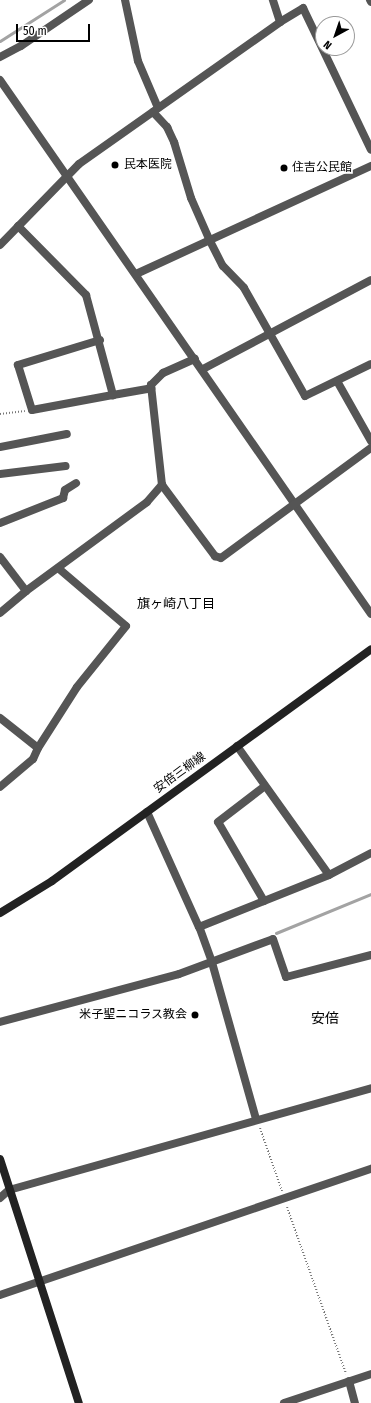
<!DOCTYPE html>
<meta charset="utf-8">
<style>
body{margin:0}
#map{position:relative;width:371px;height:1403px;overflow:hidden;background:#fff;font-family:"Fira Sans Condensed","Noto Sans JP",sans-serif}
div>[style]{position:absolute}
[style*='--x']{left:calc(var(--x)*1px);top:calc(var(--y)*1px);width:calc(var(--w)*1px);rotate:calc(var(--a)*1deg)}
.stream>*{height:3px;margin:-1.5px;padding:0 1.5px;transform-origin:1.5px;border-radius:1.5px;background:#a3a3a3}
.path>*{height:2px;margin-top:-1px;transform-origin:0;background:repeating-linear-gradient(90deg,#777 0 1px,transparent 0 3px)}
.street>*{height:8px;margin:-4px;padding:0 4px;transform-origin:4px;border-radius:4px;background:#555}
.secondary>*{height:8px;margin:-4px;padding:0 4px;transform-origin:4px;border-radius:4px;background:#222}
.dots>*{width:11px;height:11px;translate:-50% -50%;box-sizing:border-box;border:2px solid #fff;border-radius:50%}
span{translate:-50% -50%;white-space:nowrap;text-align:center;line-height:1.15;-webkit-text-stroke:3.5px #fff;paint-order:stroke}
.poi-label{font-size:12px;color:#000}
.left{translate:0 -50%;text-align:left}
.right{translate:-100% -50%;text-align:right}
.street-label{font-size:12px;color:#000}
.neighbourhood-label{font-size:13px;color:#000}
.quarter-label{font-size:14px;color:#000}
.north{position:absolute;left:315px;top:16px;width:40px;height:40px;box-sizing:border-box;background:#fff;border:1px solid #999;border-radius:50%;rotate:220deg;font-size:11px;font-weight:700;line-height:16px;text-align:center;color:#000}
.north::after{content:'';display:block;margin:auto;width:14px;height:18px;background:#000;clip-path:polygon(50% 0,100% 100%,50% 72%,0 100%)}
.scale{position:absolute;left:16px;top:24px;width:74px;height:18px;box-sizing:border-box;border:2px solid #000;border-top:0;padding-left:5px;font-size:12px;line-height:14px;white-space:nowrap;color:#000;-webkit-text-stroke:3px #fff;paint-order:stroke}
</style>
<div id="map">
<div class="stream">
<i style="--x:0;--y:41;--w:76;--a:-32.6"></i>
<i style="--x:276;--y:933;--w:103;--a:-22.3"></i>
</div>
<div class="path">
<i style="--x:0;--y:414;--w:25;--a:-7"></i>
<i style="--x:260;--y:1128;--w:67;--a:70.8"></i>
<i style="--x:287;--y:1207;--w:177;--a:70.5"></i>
</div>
<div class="street">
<i style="--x:125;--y:0;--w:62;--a:78"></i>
<i style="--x:138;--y:61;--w:51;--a:66.9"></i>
<i style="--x:370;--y:0;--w:2;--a:63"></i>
<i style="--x:280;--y:22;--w:27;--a:-31"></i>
<i style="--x:303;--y:8;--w:157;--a:64.4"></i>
<i style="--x:0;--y:57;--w:24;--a:-28"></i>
<i style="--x:21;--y:46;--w:82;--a:-34.1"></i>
<i style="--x:0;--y:80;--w:650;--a:55.21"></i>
<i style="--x:153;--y:112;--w:21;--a:47"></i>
<i style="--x:167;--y:127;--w:17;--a:65"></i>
<i style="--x:174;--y:142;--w:59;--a:73.1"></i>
<i style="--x:191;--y:198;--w:47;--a:66.2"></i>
<i style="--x:210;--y:241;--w:28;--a:63"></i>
<i style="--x:223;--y:266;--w:30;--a:46"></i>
<i style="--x:244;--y:288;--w:124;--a:60.5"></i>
<i style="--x:305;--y:396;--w:73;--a:-25.9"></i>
<i style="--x:18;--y:226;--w:97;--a:45.4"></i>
<i style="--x:86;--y:295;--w:104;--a:74.9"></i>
<i style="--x:113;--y:395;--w:39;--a:-10"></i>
<i style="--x:0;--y:245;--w:113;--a:-45.7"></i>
<i style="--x:79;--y:164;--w:246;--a:-35.2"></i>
<i style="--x:280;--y:22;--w:23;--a:-108"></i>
<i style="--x:136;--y:274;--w:259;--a:-24.7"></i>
<i style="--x:100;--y:340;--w:86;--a:163"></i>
<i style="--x:18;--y:365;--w:47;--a:72.7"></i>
<i style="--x:32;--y:410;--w:82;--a:-10.5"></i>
<i style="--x:203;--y:369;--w:190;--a:-27.9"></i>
<i style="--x:337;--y:381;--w:69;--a:60.5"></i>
<i style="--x:0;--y:447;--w:68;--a:-11"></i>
<i style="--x:0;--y:474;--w:66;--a:-6.9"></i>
<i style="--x:162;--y:485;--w:89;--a:53.3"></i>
<i style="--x:215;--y:556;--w:6;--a:18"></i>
<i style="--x:221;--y:558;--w:186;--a:-36.3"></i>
<i style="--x:0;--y:523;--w:68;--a:-21.6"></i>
<i style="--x:63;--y:498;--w:8;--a:-76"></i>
<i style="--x:65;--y:490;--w:13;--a:-32"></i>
<i style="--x:0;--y:557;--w:43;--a:52.6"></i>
<i style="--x:26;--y:591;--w:150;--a:-36.3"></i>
<i style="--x:147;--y:502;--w:23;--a:-49"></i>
<i style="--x:162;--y:485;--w:101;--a:-96.3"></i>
<i style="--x:151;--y:385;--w:17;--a:-45"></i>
<i style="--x:163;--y:373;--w:35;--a:-24"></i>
<i style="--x:0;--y:613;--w:34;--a:-40"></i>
<i style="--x:0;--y:718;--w:48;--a:38.3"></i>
<i style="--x:38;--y:748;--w:12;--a:114"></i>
<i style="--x:33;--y:759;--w:43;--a:139.7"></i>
<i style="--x:237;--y:746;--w:158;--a:54.5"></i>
<i style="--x:38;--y:748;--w:72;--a:-57.4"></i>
<i style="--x:77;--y:687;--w:78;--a:-51.2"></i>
<i style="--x:126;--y:626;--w:89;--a:-139.5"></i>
<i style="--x:147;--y:812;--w:126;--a:65.7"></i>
<i style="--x:264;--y:901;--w:91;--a:-120.2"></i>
<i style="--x:218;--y:822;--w:59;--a:-37.5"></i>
<i style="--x:0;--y:1022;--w:185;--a:-15"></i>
<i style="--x:179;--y:974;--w:100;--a:-20.4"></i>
<i style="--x:273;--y:939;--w:40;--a:71.1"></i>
<i style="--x:286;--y:977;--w:88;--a:-14.5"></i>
<i style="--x:256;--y:1119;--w:163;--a:-105.7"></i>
<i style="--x:212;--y:962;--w:37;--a:-110"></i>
<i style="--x:199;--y:927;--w:140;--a:-21.8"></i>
<i style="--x:329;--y:875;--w:47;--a:-27.6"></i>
<i style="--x:0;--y:1198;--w:12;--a:-42"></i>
<i style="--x:9;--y:1190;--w:376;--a:-15.7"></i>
<i style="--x:0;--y:1295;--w:392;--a:-18.8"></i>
<i style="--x:349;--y:1381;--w:23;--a:75"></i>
<i style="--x:284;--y:1403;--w:92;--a:-18.4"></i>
</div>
<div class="secondary">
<i style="--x:0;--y:913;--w:61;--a:-31.6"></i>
<i style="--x:52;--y:881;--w:394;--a:-36"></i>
<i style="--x:0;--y:1159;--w:256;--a:72.1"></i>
</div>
<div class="dots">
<i style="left:115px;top:165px;background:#000"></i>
<i style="left:284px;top:168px;background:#000"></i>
<i style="left:195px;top:1015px;background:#000"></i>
</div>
<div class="poi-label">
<span class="left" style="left:124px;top:165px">民本医院</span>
<span class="left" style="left:292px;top:168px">住吉公民館</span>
<span class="right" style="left:187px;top:1015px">米子聖ニコラス教会</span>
</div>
<div class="street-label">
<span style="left:180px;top:773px;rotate:-36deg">安倍三柳線</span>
</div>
<div class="neighbourhood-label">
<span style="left:176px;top:604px">旗ヶ崎八丁目</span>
</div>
<div class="quarter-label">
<span style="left:325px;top:1019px">安倍</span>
</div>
<div class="north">N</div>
<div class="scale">50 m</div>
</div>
